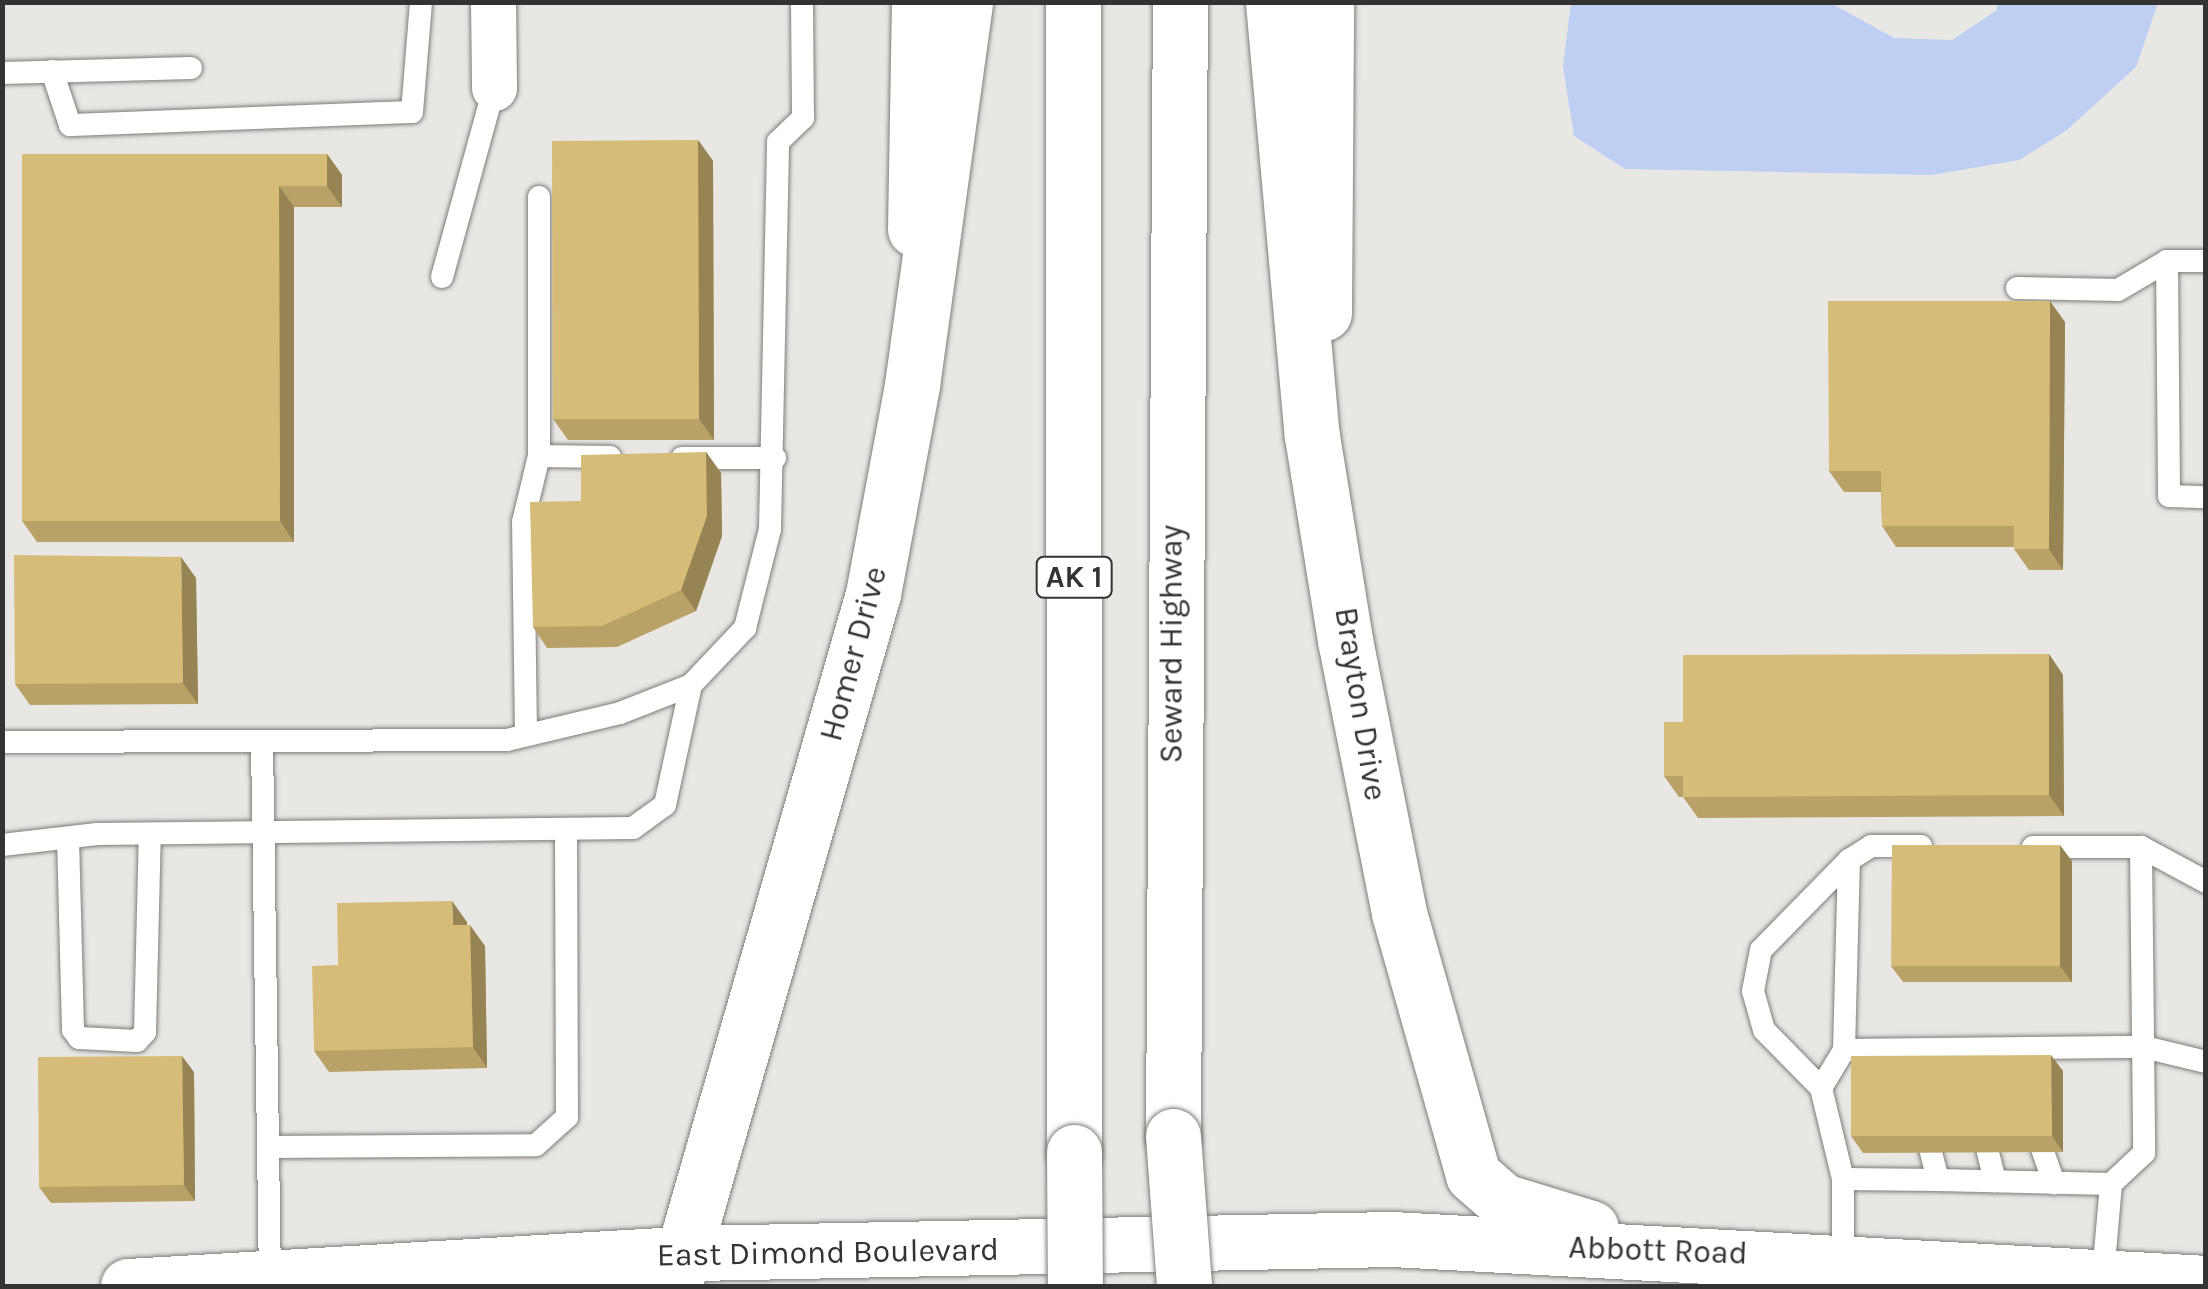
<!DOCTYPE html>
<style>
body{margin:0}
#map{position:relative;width:2208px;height:1289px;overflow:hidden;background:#e9e7e4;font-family:Karla,sans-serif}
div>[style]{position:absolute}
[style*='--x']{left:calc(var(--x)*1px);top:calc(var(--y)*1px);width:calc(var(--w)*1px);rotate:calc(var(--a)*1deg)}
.water>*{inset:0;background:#becff3}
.roads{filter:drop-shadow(0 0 2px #7d7c79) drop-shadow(0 0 2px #7d7c79)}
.service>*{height:22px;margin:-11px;padding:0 11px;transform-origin:11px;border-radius:11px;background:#fff}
.minor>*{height:45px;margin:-22.5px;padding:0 22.5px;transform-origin:22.5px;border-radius:22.5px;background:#fff}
.tertiary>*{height:55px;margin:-27.5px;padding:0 27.5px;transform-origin:27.5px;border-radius:27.5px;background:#fff}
.secondary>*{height:55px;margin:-27.5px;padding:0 27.5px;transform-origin:27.5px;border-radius:27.5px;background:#fff}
.motorway>*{height:55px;margin:-27.5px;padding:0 27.5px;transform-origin:27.5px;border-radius:27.5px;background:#fff}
.bridges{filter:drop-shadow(0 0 2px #7d7c79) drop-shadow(0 0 2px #7d7c79)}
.motorway-bridge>*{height:55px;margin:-27.5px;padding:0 27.5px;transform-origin:27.5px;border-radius:27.5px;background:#fff}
.wall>*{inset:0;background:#b8a268}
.shaded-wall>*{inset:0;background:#968455}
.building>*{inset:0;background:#d6bc79}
span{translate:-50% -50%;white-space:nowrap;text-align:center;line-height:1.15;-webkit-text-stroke:10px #fff;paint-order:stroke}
.shield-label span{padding:2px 8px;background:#fff;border:2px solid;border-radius:8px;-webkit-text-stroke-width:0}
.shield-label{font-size:30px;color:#343332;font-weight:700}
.street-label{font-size:32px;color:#343332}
.frame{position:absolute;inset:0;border:5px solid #343332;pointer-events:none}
</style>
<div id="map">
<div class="water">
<i style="clip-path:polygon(1571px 3px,1831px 3px,1894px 38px,1952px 40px,1997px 10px,1997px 3px,2158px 3px,2136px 67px,2067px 130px,2019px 160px,1932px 175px,1625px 169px,1574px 136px,1563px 66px)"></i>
</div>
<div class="roads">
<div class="service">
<i style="--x:52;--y:71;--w:57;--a:71.6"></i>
<i style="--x:70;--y:125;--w:342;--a:-2.2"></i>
<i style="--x:412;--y:112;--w:110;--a:-85.3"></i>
<i style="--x:2;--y:73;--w:189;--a:-1.5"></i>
<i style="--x:2206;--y:261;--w:39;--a:180"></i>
<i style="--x:2167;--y:261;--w:235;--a:89.5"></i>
<i style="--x:2169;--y:496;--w:37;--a:2"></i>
<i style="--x:442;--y:277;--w:196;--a:-74.6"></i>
<i style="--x:2017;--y:288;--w:101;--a:1.1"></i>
<i style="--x:2118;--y:290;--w:57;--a:-30.6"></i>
<i style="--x:539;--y:456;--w:71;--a:0.8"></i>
<i style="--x:682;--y:458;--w:93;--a:0"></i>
<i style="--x:526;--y:733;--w:211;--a:-90.8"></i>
<i style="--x:523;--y:522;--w:68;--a:-76.4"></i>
<i style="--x:539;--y:456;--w:259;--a:-90"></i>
<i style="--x:262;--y:741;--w:538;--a:89.15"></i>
<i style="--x:2;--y:742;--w:505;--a:-0.23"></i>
<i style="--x:507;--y:740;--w:116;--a:-13.4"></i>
<i style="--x:620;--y:713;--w:76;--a:-21.5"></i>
<i style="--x:691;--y:685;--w:79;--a:-46.5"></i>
<i style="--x:745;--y:628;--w:102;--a:-75.8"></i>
<i style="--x:770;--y:529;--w:387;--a:-88.8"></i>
<i style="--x:778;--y:142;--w:35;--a:-44"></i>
<i style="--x:803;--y:118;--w:116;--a:-90.5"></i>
<i style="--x:68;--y:838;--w:192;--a:88.5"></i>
<i style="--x:73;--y:1030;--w:10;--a:53"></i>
<i style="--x:79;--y:1038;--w:58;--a:3"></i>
<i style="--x:137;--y:1041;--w:12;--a:-48"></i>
<i style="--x:145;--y:1032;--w:198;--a:-88.6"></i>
<i style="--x:2;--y:845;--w:96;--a:-6.6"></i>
<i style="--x:97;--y:834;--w:536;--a:-0.64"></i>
<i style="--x:633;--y:828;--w:39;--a:-36"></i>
<i style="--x:665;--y:805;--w:123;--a:-77.8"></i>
<i style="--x:2033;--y:847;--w:108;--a:0"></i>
<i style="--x:2141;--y:847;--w:306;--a:89.4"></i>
<i style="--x:2144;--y:1153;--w:45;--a:136.8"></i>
<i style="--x:2111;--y:1184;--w:92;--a:95"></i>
<i style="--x:2141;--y:847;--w:74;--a:28.3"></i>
<i style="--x:1844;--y:1050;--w:300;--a:-0.6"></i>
<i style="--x:2144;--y:1047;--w:64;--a:13.6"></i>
<i style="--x:1821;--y:1088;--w:81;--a:-134.5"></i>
<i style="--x:1764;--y:1030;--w:41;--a:-105.8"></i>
<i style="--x:1753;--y:991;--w:42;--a:-79"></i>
<i style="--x:1761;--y:950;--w:126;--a:-45.6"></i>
<i style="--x:2033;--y:1123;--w:64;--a:70.7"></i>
<i style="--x:1981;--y:1124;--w:59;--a:76.2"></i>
<i style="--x:268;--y:1147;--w:268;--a:-0.4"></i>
<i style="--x:536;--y:1145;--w:42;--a:-42.1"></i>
<i style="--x:567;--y:1117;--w:286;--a:-90.2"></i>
<i style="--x:1843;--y:1179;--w:95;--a:0.6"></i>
<i style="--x:1938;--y:1180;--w:57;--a:-104.3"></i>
<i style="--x:1938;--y:1180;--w:173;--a:1.3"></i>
<i style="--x:1843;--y:1260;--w:81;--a:-90"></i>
<i style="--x:1843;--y:1179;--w:94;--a:-103.6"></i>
<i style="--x:1821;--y:1088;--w:44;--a:-58.8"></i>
<i style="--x:1844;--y:1050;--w:190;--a:-88.5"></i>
<i style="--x:1849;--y:860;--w:26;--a:-32"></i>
<i style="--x:1871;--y:846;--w:50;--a:0"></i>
</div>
<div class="minor">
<i style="--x:493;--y:2;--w:86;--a:89.3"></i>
</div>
<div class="tertiary">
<i style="--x:915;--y:229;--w:227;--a:-89"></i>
<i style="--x:1324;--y:313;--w:311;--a:-89.6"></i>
</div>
<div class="secondary">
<i style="--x:1345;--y:640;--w:278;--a:78.8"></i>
<i style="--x:1399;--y:913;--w:272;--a:74.2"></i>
<i style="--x:1473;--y:1175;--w:40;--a:41"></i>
<i style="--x:1503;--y:1201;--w:92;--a:17.1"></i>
<i style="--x:128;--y:1286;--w:568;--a:-3.33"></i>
<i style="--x:695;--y:1253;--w:697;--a:-1.15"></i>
<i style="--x:1392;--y:1239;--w:815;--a:3.09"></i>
<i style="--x:674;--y:1286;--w:720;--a:-73.96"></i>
<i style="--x:873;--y:594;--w:213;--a:-79.4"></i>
</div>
<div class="motorway">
<i style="--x:1073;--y:2;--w:1150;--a:89.95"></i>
<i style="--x:1273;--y:2;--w:436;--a:84.9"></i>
<i style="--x:1312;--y:436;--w:207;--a:80.8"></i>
<i style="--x:912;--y:385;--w:387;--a:-82.1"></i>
<i style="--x:1173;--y:1136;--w:1134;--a:-89.65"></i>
</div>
</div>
<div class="bridges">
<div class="motorway-bridge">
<i style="--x:1173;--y:1136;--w:150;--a:85.8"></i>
<i style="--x:1074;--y:1152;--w:134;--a:89.6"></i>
</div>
</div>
<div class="wall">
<i style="clip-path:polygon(698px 140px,713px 161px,714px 440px,568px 440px,553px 419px)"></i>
<i style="clip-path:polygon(22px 154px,327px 154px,342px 175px,342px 207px,294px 207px,294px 542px,37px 542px,22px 521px)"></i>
<i style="clip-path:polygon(2065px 322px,2063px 570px,2029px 570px,2014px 549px,2014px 547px,1896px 547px,1882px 526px,1881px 492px,1844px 492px,1829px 471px)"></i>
<i style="clip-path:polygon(706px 452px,721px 473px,722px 536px,696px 611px,617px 647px,547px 648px,533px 627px,581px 501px)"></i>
<i style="clip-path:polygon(196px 578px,198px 704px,30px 705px,15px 684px)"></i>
<i style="clip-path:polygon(2049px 654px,2063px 675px,2064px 816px,1698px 818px,1683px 797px,1679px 797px,1664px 776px,1683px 722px)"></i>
<i style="clip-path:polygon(2072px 861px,2072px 982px,1903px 982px,1891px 966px)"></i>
<i style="clip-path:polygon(467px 922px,467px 925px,485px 946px,487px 1068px,329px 1072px,314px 1051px,338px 965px)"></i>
<i style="clip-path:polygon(2063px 1071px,2063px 1152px,1863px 1153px,1851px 1136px)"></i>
<i style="clip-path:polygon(194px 1072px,195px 1201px,51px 1203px,39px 1187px)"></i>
</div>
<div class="shaded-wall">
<i style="clip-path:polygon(698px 140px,713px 161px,714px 440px,699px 419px)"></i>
<i style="clip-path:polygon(327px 154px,342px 175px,342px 207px,327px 186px)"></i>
<i style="clip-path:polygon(279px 186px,294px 207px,294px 542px,280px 521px)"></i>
<i style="clip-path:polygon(2050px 301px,2065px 322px,2063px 570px,2049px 549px)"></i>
<i style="clip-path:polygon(706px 452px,721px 473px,722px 536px,696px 611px,681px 590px)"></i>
<i style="clip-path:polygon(181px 557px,196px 578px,198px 704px,183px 683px)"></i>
<i style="clip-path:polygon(2049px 654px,2063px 675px,2064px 816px,2049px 795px)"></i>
<i style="clip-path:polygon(2060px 845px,2072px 861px,2072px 982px,2060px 966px)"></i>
<i style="clip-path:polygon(452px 901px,467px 922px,467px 946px,453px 925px)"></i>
<i style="clip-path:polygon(470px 925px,485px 946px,487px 1068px,473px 1047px)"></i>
<i style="clip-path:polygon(2051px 1055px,2063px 1071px,2063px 1152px,2052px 1136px)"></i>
<i style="clip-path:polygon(182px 1056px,194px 1072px,195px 1201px,184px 1185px)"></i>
</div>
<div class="building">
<i style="clip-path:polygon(698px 140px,699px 419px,553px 419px,552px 141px)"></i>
<i style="clip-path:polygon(22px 154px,327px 154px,327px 186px,279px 186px,280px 521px,22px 521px)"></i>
<i style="clip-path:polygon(1828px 301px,2050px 301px,2049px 549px,2014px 549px,2014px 526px,1882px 526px,1881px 471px,1829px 471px)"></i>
<i style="clip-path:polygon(706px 452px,707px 516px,681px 590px,602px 626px,533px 627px,530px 502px,581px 501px,581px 455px)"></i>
<i style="clip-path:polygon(14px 555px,181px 557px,183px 683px,15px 684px)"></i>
<i style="clip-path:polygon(2049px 654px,2049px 795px,1683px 797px,1683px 776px,1664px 776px,1664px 722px,1683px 722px,1683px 655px)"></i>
<i style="clip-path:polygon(1892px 845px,2060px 845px,2060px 966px,1891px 966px)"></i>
<i style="clip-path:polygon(452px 901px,453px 925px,470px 925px,473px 1047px,314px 1051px,312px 966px,338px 965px,337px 903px)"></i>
<i style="clip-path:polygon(2051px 1055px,2052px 1136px,1851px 1136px,1851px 1056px)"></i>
<i style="clip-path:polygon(182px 1056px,184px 1185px,39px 1187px,38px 1057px)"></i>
</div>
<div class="shield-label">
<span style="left:1074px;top:577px">AK 1</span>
</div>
<div class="street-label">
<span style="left:1172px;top:644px;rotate:-90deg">Seward Highway</span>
<span style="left:854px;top:654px;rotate:-75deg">Homer Drive</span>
<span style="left:1360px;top:704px;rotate:81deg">Brayton Drive</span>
<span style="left:1658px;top:1251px;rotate:2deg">Abbott Road</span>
<span style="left:828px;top:1253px;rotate:-1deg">East Dimond Boulevard</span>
</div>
<div class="frame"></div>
</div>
